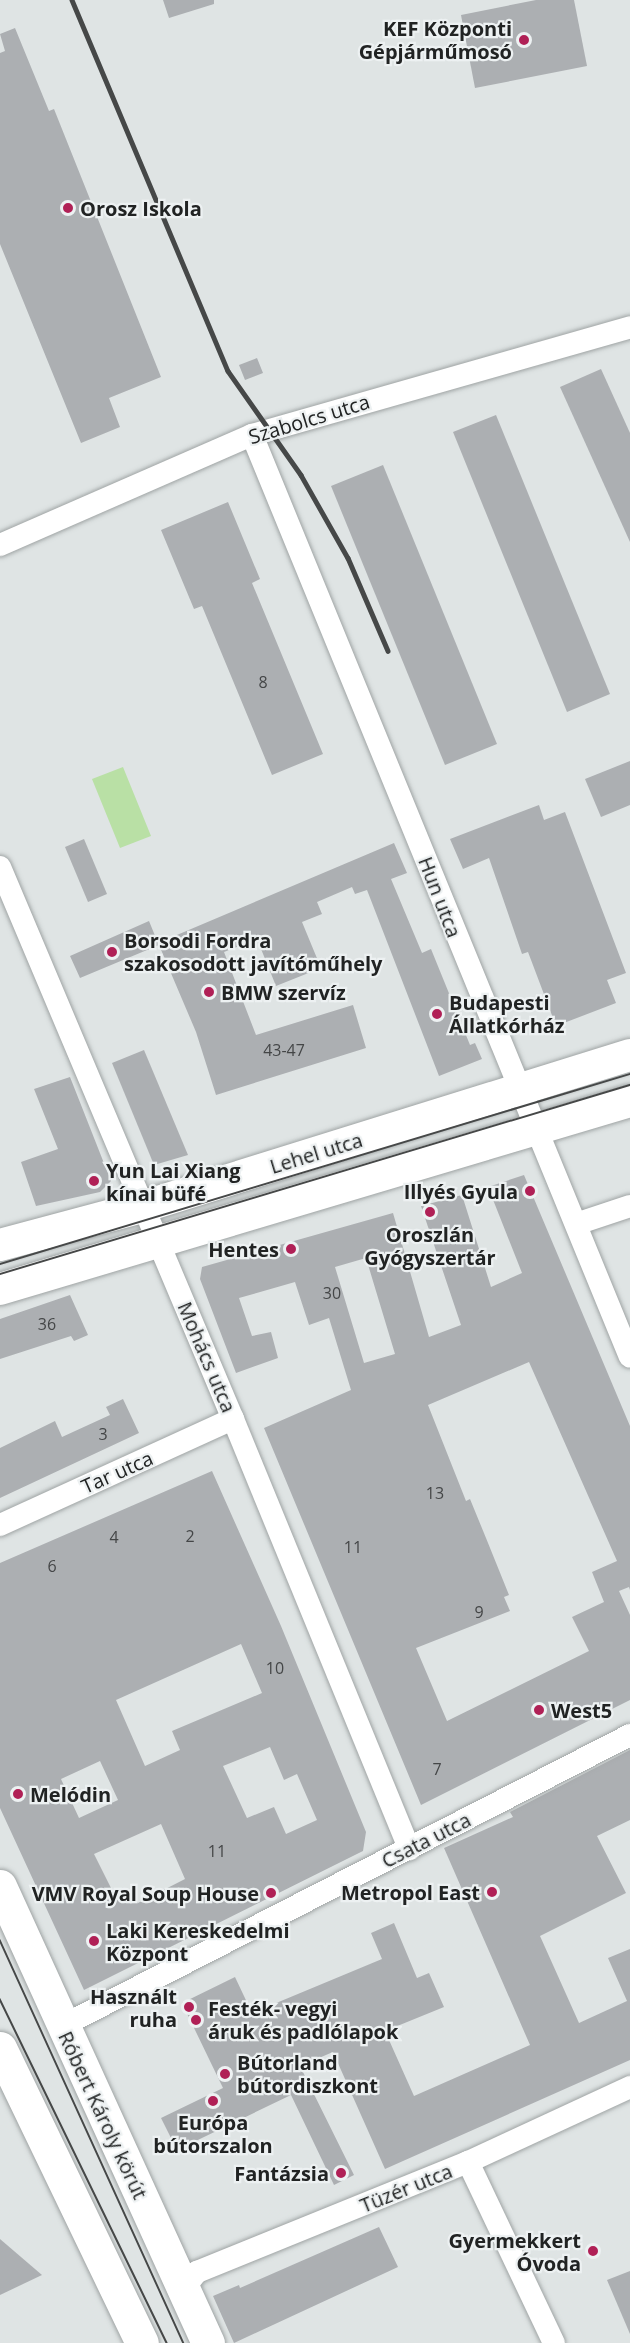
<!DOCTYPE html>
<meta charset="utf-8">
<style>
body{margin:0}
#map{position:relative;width:630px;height:2343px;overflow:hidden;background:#dfe4e4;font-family:"Open Sans",sans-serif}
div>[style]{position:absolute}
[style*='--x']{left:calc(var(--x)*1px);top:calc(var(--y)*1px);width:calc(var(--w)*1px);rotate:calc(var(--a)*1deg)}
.green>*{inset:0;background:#b9e0a5}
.building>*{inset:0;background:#acafb2}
.roads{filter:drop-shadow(0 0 2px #9fa4a4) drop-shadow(0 0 2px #9fa4a4)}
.street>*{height:22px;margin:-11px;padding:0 11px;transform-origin:11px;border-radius:11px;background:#fff}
.secondary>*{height:32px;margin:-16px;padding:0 16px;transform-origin:16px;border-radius:16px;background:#fff}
.primary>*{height:33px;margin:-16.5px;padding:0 16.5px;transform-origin:16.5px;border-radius:16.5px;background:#fff}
.tram>*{height:1.5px;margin:-0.75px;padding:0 0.75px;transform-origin:0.75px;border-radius:0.75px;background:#464848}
.rail>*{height:4.5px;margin:-2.25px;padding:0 2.25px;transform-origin:2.25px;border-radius:2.25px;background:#464848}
.dots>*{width:16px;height:16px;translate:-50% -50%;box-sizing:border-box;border:3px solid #edf1f2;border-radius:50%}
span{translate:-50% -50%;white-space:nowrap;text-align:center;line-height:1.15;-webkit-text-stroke:4.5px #edf1f2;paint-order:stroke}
.number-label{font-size:16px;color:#444647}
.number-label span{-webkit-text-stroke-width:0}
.poi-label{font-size:20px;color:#212323;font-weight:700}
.right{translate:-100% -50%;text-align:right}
.left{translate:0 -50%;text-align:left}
.street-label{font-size:20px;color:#212323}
</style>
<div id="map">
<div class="green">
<i style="clip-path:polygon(123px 767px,151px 836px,120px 848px,92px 779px)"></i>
</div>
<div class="building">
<i style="clip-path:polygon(163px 0,214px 0,214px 4px,169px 18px)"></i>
<i style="clip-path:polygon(536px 0,574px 0,587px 66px,475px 88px,461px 15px)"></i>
<i style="clip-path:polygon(15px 28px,49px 111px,54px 109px,161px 377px,109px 398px,120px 427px,81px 443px,0 244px,0 53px,5px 51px,0 34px)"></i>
<i style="clip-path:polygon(257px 358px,263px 373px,245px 380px,239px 365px)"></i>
<i style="clip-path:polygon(601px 369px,630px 433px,630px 542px,560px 387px)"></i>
<i style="clip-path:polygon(496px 415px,610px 694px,567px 712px,453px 432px)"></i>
<i style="clip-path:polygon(383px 465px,497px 744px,445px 765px,331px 486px)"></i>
<i style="clip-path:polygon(228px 502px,260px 579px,252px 583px,323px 754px,272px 775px,202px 606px,194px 609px,161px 530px)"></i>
<i style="clip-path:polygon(630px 761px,630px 805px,601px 817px,585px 779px)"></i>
<i style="clip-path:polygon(539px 805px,544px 820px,565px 812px,626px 973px,607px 980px,616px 1003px,556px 1026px,528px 952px,522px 954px,489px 858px,463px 869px,450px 839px)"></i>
<i style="clip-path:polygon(84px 839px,107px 894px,88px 902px,65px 847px)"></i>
<i style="clip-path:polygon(394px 843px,407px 873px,391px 879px,422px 953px,431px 949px,470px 1045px,475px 1043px,482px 1059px,439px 1076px,367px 890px,355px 894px,352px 887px,317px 902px,322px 914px,302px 922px,321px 968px,276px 986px,257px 939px,224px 952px,256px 1035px,353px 1005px,366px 1048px,216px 1095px,196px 1032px,159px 945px,80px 978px,70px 956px,149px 921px,158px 943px)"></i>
<i style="clip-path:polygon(144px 1050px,188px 1155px,154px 1165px,112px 1063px)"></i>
<i style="clip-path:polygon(70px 1077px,111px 1181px,100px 1192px,36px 1206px,21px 1162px,58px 1149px,34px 1089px)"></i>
<i style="clip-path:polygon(evenodd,524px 1175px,630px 1426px,630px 1590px,629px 1587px,619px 1591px,630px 1615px,630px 1700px,421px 1805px,264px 1428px,351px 1390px,329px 1318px,309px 1325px,295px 1282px,239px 1298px,252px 1336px,271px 1332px,278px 1358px,236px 1373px,200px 1279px,202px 1267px,393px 1213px,429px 1337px,461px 1325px,421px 1206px,462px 1195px,491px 1287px,522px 1273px,488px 1187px,524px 1175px,366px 1258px,395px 1354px,364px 1363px,335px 1267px,366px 1258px,524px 1175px,529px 1362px,617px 1561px,592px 1572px,604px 1602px,572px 1617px,589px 1651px,447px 1721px,416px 1648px,510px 1611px,504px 1597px,509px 1595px,486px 1538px,470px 1499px,466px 1501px,428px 1405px,529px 1362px)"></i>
<i style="clip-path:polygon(70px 1295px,88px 1335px,74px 1341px,71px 1336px,0 1359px,0 1319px)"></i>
<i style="clip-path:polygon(123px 1399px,139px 1433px,0 1498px,0 1448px,55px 1421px,62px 1437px,110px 1415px,106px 1407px)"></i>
<i style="clip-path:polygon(evenodd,212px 1471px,281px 1626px,366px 1832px,363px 1851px,84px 1990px,0 1808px,0 1563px,212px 1471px,241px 1644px,262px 1693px,172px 1731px,180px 1750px,145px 1766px,116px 1700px,241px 1644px,212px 1471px,270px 1747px,284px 1780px,297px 1774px,317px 1820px,286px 1834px,274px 1807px,247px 1818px,223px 1766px,270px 1747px,212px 1471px,100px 1761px,118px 1800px,79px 1818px,61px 1779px,100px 1761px,212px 1471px,161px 1824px,185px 1879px,138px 1903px,133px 1893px,117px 1900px,94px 1854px,161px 1824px)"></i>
<i style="clip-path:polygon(630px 1750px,630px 1820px,597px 1836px,626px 1893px,540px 1936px,579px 2023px,627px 2001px,608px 1958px,630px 1949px,630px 2060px,385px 2169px,333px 2052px,300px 2066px,354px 2175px,334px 2185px,291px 2095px,177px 2150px,161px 2118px,223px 2088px,182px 2003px,235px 1977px,252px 2013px,382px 1959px,371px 1933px,394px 1923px,417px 1978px,429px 1973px,444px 2007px,385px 2031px,414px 2096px,530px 2045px,444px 1848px,513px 1817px,510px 1812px)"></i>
<i style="clip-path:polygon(379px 2227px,398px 2267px,234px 2343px,213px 2296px,239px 2285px,240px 2288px)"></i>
<i style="clip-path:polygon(0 2239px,42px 2275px,0 2295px)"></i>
<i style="clip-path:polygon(630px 2271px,630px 2334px,607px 2280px)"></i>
</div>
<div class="roads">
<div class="street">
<i style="--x:252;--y:435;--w:996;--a:67.71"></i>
<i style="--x:0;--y:545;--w:275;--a:-23.6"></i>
<i style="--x:252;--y:435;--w:393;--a:-15.9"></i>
<i style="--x:0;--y:867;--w:599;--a:67.12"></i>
<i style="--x:233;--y:1419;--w:465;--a:67.7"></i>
<i style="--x:576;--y:1224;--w:57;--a:-18.4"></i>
<i style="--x:0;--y:1525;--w:256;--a:-24.5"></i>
<i style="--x:62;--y:2026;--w:638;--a:-27.13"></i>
<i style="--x:468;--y:2162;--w:200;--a:64.6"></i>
<i style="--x:184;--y:2288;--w:21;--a:-51"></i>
<i style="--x:197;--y:2272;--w:292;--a:-22.1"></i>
<i style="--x:468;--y:2162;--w:179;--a:-24.8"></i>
</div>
<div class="secondary">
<i style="--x:0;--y:1245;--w:147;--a:-15"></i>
<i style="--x:142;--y:1207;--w:511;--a:-17.3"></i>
<i style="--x:0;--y:1289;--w:657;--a:-16.62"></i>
</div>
<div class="primary">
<i style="--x:0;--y:1886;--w:502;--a:65.53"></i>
<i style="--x:0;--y:2048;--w:327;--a:64.3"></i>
</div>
</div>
<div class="tram">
<i style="--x:0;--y:1264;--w:658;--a:-16.78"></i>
<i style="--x:0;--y:1274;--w:658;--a:-16.7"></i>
<i style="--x:0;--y:1940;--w:443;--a:65.5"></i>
<i style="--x:0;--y:1999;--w:382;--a:64.1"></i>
</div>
<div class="rail">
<i style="--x:72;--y:0;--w:402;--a:67.2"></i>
<i style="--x:228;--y:371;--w:127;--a:54.9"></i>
<i style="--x:301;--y:475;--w:95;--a:60.5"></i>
<i style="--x:348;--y:558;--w:101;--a:66.7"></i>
</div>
<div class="dots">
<i style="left:524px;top:40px;background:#b02056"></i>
<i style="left:68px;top:208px;background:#b02056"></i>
<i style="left:112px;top:952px;background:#b02056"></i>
<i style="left:209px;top:992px;background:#b02056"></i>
<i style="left:437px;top:1014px;background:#b02056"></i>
<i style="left:94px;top:1181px;background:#b02056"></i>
<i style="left:530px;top:1191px;background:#b02056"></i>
<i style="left:430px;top:1212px;background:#b02056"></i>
<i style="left:291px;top:1249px;background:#b02056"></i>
<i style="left:539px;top:1710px;background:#b02056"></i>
<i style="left:18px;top:1794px;background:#b02056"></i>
<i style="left:492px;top:1892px;background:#b02056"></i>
<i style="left:271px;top:1893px;background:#b02056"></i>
<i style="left:94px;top:1941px;background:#b02056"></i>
<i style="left:189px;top:2007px;background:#b02056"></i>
<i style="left:196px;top:2020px;background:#b02056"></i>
<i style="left:225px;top:2074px;background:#b02056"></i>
<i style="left:213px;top:2101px;background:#b02056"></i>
<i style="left:341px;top:2173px;background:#b02056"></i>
<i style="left:593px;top:2251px;background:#b02056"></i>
</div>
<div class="number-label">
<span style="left:263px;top:682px">8</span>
<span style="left:284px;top:1050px">43-47</span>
<span style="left:332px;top:1293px">30</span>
<span style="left:47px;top:1324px">36</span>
<span style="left:103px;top:1434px">3</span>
<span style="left:435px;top:1493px">13</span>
<span style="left:190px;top:1536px">2</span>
<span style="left:114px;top:1537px">4</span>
<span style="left:353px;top:1547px">11</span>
<span style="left:52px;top:1566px">6</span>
<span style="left:479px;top:1612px">9</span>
<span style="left:275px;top:1668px">10</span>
<span style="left:437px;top:1769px">7</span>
<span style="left:217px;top:1851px">11</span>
</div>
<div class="poi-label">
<span class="right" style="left:512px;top:40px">KEF Központi<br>Gépjárműmosó</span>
<span class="left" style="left:80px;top:208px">Orosz Iskola</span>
<span class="left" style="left:124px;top:952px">Borsodi Fordra<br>szakosodott javítóműhely</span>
<span class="left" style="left:221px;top:992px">BMW szervíz</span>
<span class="left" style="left:449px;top:1014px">Budapesti<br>Állatkórház</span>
<span class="left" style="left:106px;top:1182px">Yun Lai Xiang<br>kínai büfé</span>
<span class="right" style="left:518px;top:1191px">Illyés Gyula</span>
<span style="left:430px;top:1246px">Oroszlán<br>Gyógyszertár</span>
<span class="right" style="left:279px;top:1249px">Hentes</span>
<span class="left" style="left:551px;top:1710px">West5</span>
<span class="left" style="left:30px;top:1794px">Melódin</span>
<span class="right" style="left:480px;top:1892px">Metropol East</span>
<span class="right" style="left:259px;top:1893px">VMV Royal Soup House</span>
<span class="left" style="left:106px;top:1942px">Laki Kereskedelmi<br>Központ</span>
<span class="right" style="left:177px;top:2008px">Használt<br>ruha</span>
<span class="left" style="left:208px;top:2020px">Festék- vegyi<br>áruk és padlólapok</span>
<span class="left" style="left:237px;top:2074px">Bútorland<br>bútordiszkont</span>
<span style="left:213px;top:2134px">Európa<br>bútorszalon</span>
<span class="right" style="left:329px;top:2173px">Fantázsia</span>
<span class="right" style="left:581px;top:2252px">Gyermekkert<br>Óvoda</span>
</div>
<div class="street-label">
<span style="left:309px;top:419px;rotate:-17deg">Szabolcs utca</span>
<span style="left:440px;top:897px;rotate:69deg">Hun utca</span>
<span style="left:316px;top:1153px;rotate:-17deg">Lehel utca</span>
<span style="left:207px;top:1357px;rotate:67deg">Mohács utca</span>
<span style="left:117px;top:1472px;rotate:-24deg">Tar utca</span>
<span style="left:426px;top:1840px;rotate:-27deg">Csata utca</span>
<span style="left:103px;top:2115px;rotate:65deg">Róbert Károly körút</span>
<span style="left:406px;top:2188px;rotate:-22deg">Tüzér utca</span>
</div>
</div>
